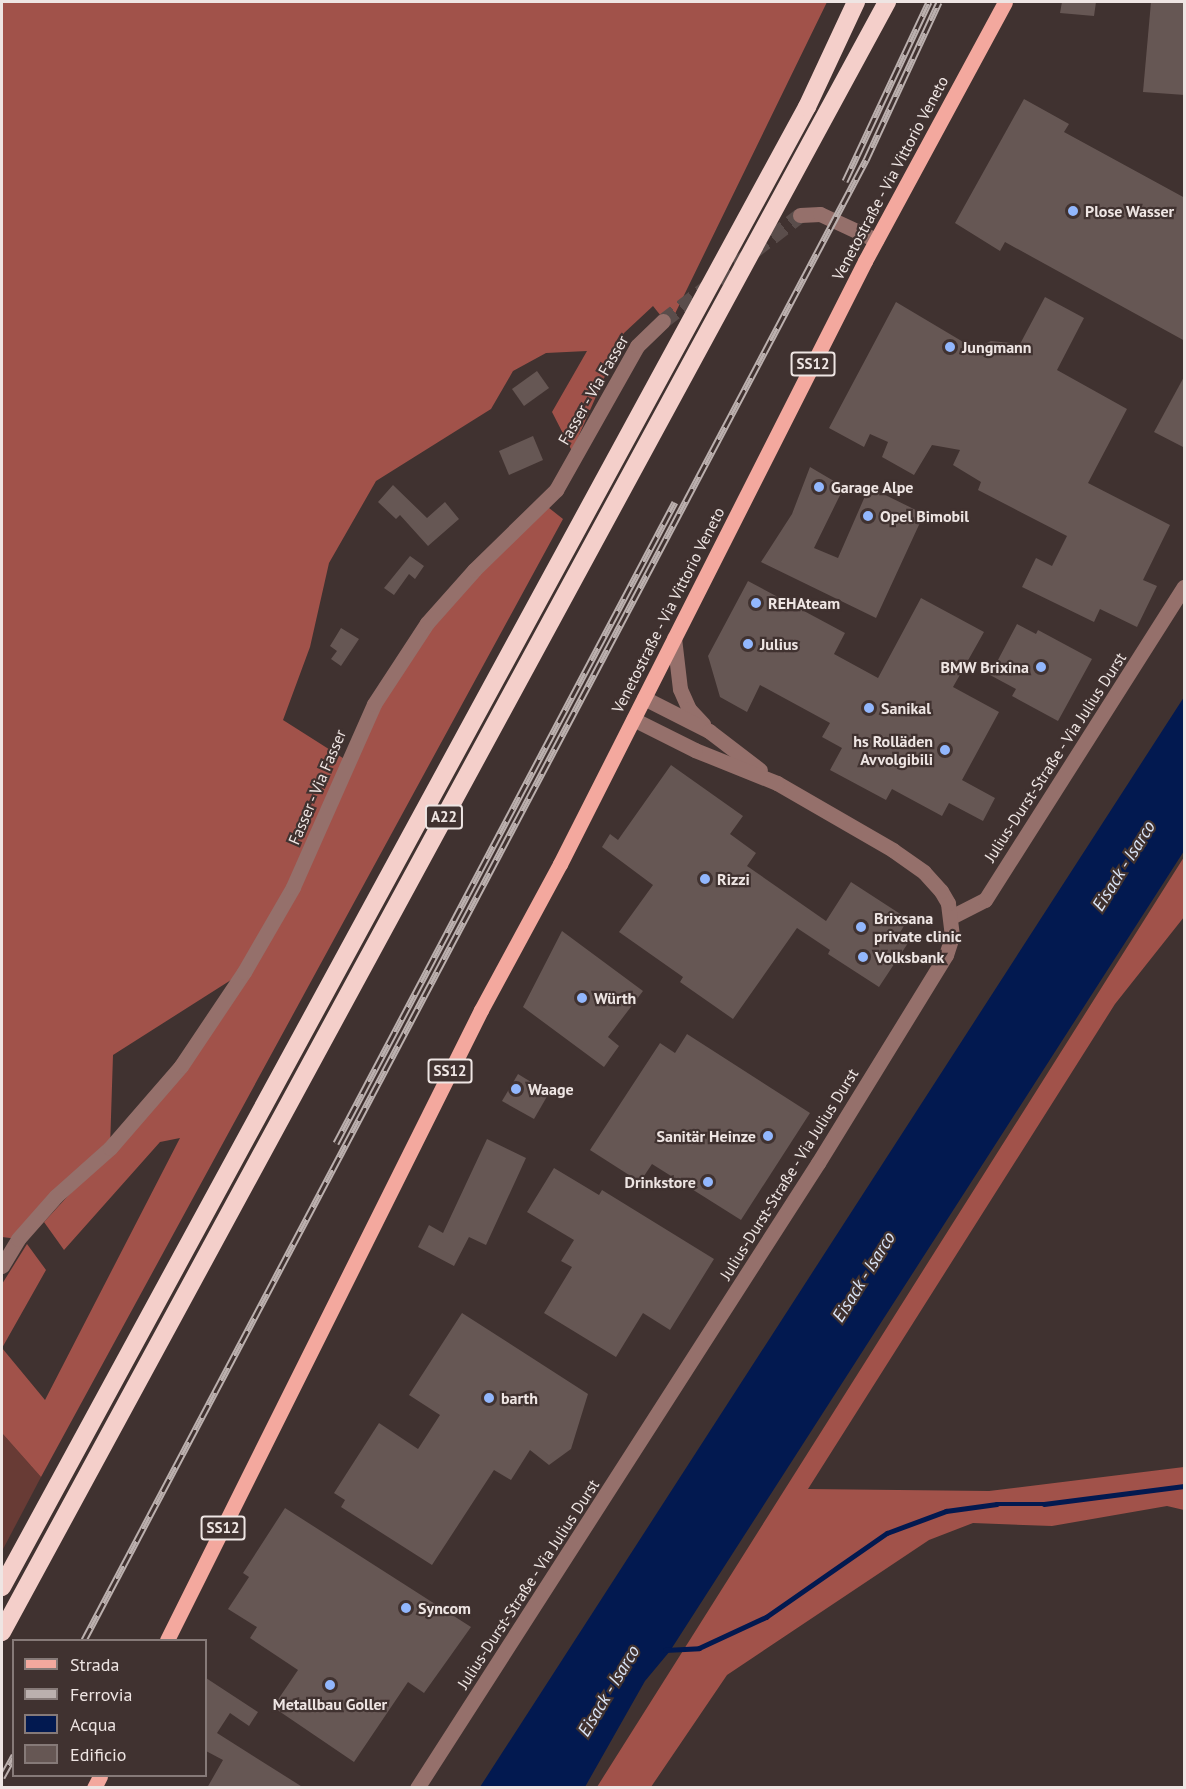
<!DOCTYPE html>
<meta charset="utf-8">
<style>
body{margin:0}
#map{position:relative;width:1186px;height:1789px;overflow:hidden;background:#403230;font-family:"PT Sans",sans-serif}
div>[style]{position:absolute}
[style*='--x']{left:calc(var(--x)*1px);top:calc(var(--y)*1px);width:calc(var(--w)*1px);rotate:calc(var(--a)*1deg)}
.green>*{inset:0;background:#683b35}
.forest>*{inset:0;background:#a1524a}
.water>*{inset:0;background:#021950}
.stream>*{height:4.5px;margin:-2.25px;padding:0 2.25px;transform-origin:2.25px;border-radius:2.25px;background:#021950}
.building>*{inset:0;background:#665754}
.minor-tunnel>*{height:15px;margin-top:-7.5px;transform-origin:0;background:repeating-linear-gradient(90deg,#5a4d4b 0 15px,transparent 0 23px)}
.minor>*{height:15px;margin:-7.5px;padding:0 7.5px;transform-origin:7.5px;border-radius:7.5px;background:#95706b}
.major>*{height:15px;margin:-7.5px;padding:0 7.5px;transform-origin:7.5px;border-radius:7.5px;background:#f3a89e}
.highway>*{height:18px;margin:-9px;padding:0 9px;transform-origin:9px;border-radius:9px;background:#f4cfca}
.rail>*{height:7px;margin-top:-3.5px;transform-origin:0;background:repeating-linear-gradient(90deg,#403230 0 14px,#bbb0ae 0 28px);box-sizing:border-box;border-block:2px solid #bbb0ae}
.dots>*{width:16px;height:16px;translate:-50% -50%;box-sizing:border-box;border:3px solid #403230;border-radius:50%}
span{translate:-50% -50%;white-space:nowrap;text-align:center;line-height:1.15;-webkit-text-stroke:4.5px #403230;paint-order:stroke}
.shield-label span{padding:2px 4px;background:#403230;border:2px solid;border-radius:4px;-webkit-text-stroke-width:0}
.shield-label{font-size:15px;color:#eee5e3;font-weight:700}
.street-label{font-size:16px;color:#eee5e3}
.poi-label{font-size:16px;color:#eee5e3;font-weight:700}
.left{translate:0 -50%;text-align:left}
.right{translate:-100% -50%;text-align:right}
.water-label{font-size:18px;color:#dae4f6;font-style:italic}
.frame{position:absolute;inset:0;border:3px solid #eee5e3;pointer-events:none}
.legend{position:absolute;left:12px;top:1639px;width:195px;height:138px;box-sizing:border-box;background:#403230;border:2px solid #867a78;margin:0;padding:8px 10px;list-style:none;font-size:18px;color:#eee5e3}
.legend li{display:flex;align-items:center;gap:12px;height:30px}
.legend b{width:30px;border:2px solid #867a78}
</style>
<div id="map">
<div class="green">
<i style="clip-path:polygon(2px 1433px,41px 1477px,2px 1551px)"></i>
</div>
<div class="forest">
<i style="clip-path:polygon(2px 2px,827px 2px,669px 326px,653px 306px,624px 333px,572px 451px,552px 412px,587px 351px,546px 353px,513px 371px,491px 409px,376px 481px,329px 563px,310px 647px,283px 720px,346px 760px,427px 623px,544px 504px,563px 519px,41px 1477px,2px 1433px,2px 1284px,27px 1244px,46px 1270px,2px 1348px,45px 1400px,180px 1138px,160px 1142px,64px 1250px,44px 1222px,111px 1149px,242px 973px,113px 1055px,110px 1148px,18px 1239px,2px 1237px)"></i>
<i style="clip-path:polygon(1184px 857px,1184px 917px,1115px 1004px,808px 1489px,989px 1491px,1184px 1467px,1184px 1510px,1167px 1506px,1052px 1526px,973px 1523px,929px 1540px,727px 1675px,651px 1787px,597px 1787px)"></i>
</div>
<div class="water">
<i style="clip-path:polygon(1184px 697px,1184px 851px,670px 1651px,645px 1681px,585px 1787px,480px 1787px)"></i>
</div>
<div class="stream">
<i style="--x:665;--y:1650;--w:34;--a:-3"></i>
<i style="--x:699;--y:1648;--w:74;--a:-24.8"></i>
<i style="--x:766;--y:1617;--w:147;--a:-34.8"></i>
<i style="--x:887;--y:1533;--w:63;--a:-20.4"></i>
<i style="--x:946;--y:1511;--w:51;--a:-7.8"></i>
<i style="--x:997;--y:1504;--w:47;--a:0"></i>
<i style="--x:1044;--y:1504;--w:141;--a:-7.3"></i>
</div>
<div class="building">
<i style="clip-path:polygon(1062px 2px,1096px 2px,1094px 16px,1060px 13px)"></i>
<i style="clip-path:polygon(1151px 2px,1185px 2px,1185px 95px,1143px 92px)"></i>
<i style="clip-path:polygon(1024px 99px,1069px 124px,1064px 132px,1185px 198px,1185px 341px,1005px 242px,1000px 251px,955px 223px)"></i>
<i style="clip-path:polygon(1045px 297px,1084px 318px,1057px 370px,1127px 409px,1088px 483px,1170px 525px,1143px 580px,1157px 586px,1137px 627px,1100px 609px,1094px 622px,1022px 587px,1036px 558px,1052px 566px,1067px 536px,978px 490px,981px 482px,953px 465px,960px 450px,932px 445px,914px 475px,882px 457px,888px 442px,870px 434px,864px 447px,829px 428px,896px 302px,975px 349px,991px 341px,1020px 344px)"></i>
<i style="clip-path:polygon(537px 371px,549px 388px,524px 406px,512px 389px)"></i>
<i style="clip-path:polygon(1185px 375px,1185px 448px,1154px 432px)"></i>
<i style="clip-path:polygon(533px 436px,543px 460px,509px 475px,499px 451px)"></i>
<i style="clip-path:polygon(810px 467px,844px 487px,814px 548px,838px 558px,869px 487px,924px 514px,876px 618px,761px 562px,792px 514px)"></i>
<i style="clip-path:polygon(393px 485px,427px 518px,445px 502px,459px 519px,428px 546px,400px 515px,396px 519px,378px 502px)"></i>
<i style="clip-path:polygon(410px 556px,424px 566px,415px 579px,409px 574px,394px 595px,384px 588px)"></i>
<i style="clip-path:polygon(748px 581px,845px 633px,834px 654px,878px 678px,921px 598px,984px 632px,953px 687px,999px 712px,962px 780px,995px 798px,983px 821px,949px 803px,942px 816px,892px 789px,886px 800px,830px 770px,842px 748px,822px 737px,830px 723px,760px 685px,747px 712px,720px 697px,708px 656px)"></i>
<i style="clip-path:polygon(1017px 624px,1036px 634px,1038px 630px,1092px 659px,1058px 721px,1012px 696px,1016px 689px,990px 675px)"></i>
<i style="clip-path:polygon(341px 628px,359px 639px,341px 666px,331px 659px,337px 651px,330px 646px)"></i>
<i style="clip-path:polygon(671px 765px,743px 816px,730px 834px,756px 853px,747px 866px,826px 921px,851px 882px,908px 919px,898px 936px,908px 943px,879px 987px,828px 954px,830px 950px,797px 928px,733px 1019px,680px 982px,683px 977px,619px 932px,653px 885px,602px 847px,610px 834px,618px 840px)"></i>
<i style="clip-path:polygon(562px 931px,643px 991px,608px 1037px,619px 1046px,604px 1067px,523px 1007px)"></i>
<i style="clip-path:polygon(687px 1034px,810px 1113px,741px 1220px,652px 1164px,640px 1182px,590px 1150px,660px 1043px,675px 1053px)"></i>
<i style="clip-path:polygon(518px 1074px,549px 1093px,534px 1119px,502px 1101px)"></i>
<i style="clip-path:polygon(487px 1139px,526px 1158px,486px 1245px,469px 1237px,454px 1266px,418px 1247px,429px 1225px,443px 1233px)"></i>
<i style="clip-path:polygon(554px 1168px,599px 1195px,602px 1190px,714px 1259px,670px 1330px,643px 1313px,616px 1357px,544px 1313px,572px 1267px,561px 1261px,574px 1240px,527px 1212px)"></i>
<i style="clip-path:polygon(462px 1313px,588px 1394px,571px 1449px,549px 1465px,530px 1450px,511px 1480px,494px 1470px,432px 1565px,341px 1507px,345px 1500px,334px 1493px,379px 1423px,418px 1449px,440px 1415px,409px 1395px)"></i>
<i style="clip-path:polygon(285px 1508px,471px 1627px,424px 1693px,408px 1682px,354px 1762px,273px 1707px,298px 1670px,250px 1638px,257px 1627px,228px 1609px,249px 1577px,243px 1573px)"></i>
<i style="clip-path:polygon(206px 1678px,258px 1712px,249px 1726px,230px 1713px,217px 1733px,304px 1788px,207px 1788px,223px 1760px,206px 1751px)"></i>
</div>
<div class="minor-tunnel">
<i style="--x:663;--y:321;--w:173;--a:-37.7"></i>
</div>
<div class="minor">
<i style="--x:800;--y:215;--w:20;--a:-3"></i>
<i style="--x:820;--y:214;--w:62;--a:24.9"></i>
<i style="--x:674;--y:638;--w:51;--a:83.3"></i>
<i style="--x:680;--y:689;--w:22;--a:66"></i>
<i style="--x:689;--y:709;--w:21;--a:47"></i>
<i style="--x:644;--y:698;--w:73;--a:26.9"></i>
<i style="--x:709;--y:731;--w:64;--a:37.4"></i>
<i style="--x:951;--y:917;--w:38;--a:-27"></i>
<i style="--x:985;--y:900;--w:371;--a:-57.6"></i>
<i style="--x:2;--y:1266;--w:31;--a:-59"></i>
<i style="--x:18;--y:1239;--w:57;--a:-48.5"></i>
<i style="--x:56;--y:1196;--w:72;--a:-41.6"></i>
<i style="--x:110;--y:1148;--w:108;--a:-49.1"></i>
<i style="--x:181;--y:1066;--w:113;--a:-56.2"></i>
<i style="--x:244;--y:972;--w:98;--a:-60"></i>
<i style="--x:293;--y:887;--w:200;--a:-66.1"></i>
<i style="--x:374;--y:704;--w:97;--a:-56.8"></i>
<i style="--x:427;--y:623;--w:71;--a:-48.4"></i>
<i style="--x:474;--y:570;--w:115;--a:-44.3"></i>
<i style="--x:556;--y:490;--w:165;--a:-60.6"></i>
<i style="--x:637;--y:346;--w:36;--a:-44"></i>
<i style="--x:417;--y:1788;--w:743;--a:-57.32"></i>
<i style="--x:818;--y:1163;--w:244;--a:-58.4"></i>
<i style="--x:946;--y:955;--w:20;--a:-72"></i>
<i style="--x:952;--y:936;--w:33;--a:-97"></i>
<i style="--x:948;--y:903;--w:14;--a:-120"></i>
<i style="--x:941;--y:891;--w:25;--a:-132"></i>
<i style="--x:924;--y:872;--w:38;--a:-145"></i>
<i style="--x:893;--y:850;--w:134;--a:-150"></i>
<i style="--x:777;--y:783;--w:88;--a:-158.1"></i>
<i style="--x:695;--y:750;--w:69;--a:-153.4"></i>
</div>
<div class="major">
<i style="--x:167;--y:1640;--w:704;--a:-63.51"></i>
<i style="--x:481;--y:1010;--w:166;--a:-61.6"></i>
<i style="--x:560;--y:864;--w:676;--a:-63.17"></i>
<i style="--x:865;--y:261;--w:294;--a:-61.6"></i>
<i style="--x:94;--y:1788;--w:13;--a:-63"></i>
</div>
<div class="highway">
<i style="--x:2;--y:1587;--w:1685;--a:-61.46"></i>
<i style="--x:807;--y:107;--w:116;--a:-65"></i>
<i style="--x:2;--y:1632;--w:1855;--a:-61.5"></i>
</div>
<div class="rail">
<i style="--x:845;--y:181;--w:198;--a:-64.9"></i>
<i style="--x:336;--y:1143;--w:725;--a:-62.13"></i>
<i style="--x:84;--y:1640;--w:1674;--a:-62.15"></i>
<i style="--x:866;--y:160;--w:174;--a:-65.2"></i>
<i style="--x:2;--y:1777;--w:25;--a:-61"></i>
</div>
<div class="dots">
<i style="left:1073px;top:211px;background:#92b7fd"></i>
<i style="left:950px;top:347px;background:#92b7fd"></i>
<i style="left:819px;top:487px;background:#92b7fd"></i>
<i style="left:868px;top:516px;background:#92b7fd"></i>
<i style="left:756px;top:603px;background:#92b7fd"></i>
<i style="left:748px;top:644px;background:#92b7fd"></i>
<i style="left:1041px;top:667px;background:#92b7fd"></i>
<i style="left:869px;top:708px;background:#92b7fd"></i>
<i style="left:945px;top:750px;background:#92b7fd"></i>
<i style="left:705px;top:879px;background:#92b7fd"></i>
<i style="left:861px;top:927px;background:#92b7fd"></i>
<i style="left:863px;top:957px;background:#92b7fd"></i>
<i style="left:582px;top:998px;background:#92b7fd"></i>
<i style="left:516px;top:1089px;background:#92b7fd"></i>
<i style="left:768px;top:1136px;background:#92b7fd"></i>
<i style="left:708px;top:1182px;background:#92b7fd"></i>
<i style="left:489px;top:1398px;background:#92b7fd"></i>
<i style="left:406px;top:1608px;background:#92b7fd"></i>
<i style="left:330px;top:1685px;background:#92b7fd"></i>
</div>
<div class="shield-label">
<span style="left:813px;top:364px">SS12</span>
<span style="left:444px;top:817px">A22</span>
<span style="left:450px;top:1071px">SS12</span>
<span style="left:223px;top:1528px">SS12</span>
</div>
<div class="street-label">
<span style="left:890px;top:178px;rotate:-62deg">Venetostraße - Via Vittorio Veneto</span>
<span style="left:593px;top:390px;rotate:-60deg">Fasser - Via Fasser</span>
<span style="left:668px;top:610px;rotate:-63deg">Venetostraße - Via Vittorio Veneto</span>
<span style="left:1055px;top:757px;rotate:-57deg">Julius-Durst-Straße - Via Julius Durst</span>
<span style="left:317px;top:787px;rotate:-67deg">Fasser - Via Fasser</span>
<span style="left:789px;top:1174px;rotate:-58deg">Julius-Durst-Straße - Via Julius Durst</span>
<span style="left:528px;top:1584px;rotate:-57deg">Julius-Durst-Straße - Via Julius Durst</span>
</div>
<div class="poi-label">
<span class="left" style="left:1085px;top:211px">Plose Wasser</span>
<span class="left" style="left:962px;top:347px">Jungmann</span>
<span class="left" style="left:831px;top:487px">Garage Alpe</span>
<span class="left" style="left:880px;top:516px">Opel Bimobil</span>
<span class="left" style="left:768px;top:603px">REHAteam</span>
<span class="left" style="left:760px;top:644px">Julius</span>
<span class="right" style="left:1029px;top:667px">BMW Brixina</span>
<span class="left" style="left:881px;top:708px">Sanikal</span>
<span class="right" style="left:933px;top:750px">hs Rolläden<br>Avvolgibili</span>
<span class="left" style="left:717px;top:879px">Rizzi</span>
<span class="left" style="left:874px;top:927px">Brixsana<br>private clinic</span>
<span class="left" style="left:875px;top:957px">Volksbank</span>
<span class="left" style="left:594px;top:998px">Würth</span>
<span class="left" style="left:528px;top:1089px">Waage</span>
<span class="right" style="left:756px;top:1136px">Sanitär Heinze</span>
<span class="right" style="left:696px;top:1182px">Drinkstore</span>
<span class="left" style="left:501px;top:1398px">barth</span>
<span class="left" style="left:418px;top:1608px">Syncom</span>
<span style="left:330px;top:1704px">Metallbau Goller</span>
</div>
<div class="water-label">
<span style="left:1124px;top:866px;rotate:-58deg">Eisack - Isarco</span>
<span style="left:864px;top:1277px;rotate:-58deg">Eisack - Isarco</span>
<span style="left:609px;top:1691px;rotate:-59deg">Eisack - Isarco</span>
</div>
<div class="frame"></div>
<ul class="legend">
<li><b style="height:8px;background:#f3a89e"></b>Strada</li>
<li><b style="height:8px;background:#bbb0ae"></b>Ferrovia</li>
<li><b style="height:16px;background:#021950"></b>Acqua</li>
<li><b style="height:16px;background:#665754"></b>Edificio</li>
</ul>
</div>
